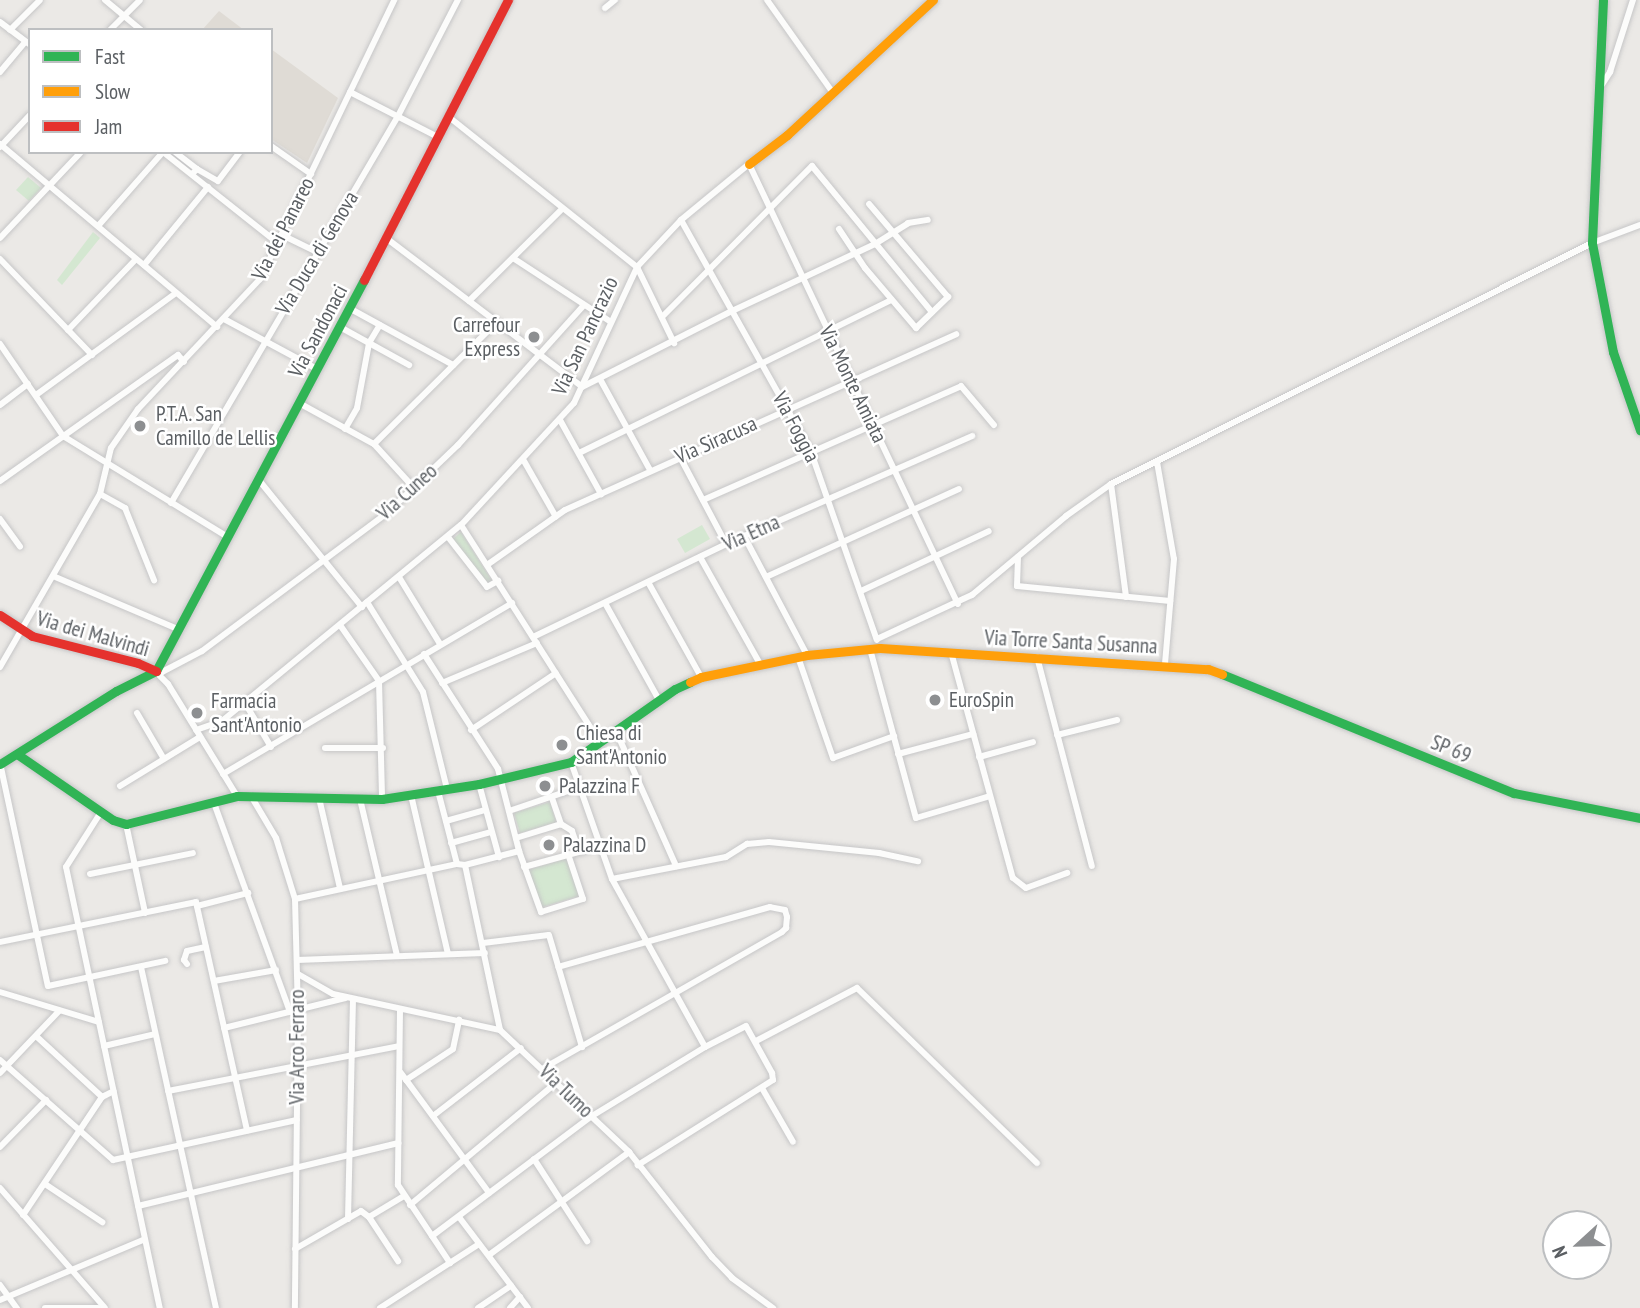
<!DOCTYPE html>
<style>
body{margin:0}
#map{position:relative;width:1640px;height:1308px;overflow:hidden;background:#ebe9e6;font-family:"PT Sans Narrow",sans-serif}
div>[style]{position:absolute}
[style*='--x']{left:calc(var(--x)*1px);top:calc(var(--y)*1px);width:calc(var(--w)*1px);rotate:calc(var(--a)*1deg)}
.education>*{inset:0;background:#dfdbd5}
.green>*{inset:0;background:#d4e7d1}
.roads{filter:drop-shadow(0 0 2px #c6c6c7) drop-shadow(0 0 2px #c6c6c7)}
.street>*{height:6px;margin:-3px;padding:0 3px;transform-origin:3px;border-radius:3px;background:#fcfcfb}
.fast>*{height:9px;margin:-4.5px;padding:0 4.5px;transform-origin:4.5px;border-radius:4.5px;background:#30b455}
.slow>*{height:9px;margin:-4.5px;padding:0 4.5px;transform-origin:4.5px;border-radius:4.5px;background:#ff9f0a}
.jam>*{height:9px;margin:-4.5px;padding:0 4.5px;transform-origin:4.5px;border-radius:4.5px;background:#e5322d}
.dots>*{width:19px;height:19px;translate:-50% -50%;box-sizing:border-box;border:4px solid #fff;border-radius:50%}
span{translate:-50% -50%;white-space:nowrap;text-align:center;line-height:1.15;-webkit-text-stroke:5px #fff;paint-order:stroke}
.street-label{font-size:21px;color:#5b5f63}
.poi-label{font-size:21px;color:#5b5f63}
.right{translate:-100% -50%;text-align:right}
.left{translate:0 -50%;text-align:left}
.legend{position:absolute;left:28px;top:28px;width:245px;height:126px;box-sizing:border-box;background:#fff;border:2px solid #bdbfc1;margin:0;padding:9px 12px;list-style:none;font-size:21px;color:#5b5f63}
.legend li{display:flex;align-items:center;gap:14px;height:35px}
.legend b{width:35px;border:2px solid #bdbfc1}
.north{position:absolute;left:1542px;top:1210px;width:70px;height:70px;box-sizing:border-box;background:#fff;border:2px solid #bdbfc1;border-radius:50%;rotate:248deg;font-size:19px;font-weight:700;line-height:28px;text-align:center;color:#5b5f63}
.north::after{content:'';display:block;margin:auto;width:24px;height:32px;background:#8d8f91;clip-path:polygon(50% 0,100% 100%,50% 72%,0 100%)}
</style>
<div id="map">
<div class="education">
<i style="clip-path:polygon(219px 11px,244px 30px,202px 30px)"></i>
<i style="clip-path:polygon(271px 49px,338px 98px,307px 163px,271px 139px)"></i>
</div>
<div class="green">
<i style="clip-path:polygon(28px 177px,41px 188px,29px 201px,16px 190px)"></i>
<i style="clip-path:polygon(93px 232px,100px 238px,62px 285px,57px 280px)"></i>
<i style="clip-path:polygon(702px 525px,710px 539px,685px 553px,677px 539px)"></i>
<i style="clip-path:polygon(461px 532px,492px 581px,488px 583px,453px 539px)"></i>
<i style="clip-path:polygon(550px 802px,556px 822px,520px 833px,514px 813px)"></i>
<i style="clip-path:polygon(568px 858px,579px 896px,542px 907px,528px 870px)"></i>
</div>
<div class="roads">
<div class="street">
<i style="--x:105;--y:0;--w:47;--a:39.8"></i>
<i style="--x:767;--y:0;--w:114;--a:54.6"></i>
<i style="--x:605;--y:8;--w:13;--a:-39"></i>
<i style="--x:0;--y:22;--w:38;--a:37"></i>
<i style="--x:10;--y:30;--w:42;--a:-45"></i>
<i style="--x:110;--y:30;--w:42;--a:-45"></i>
<i style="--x:0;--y:72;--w:39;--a:-50"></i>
<i style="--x:1601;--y:86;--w:17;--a:-57"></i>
<i style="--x:1610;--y:72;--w:76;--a:-72.3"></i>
<i style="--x:350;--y:92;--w:99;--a:27.1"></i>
<i style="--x:449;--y:117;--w:241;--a:38.6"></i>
<i style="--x:637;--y:267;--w:85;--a:64"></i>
<i style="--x:0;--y:144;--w:284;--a:40.1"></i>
<i style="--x:271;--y:146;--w:49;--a:35"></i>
<i style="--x:0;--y:147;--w:44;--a:-46.8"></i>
<i style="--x:163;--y:152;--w:147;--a:38.4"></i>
<i style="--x:175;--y:152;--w:28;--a:38"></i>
<i style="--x:192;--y:174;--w:7;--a:-45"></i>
<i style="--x:197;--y:169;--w:24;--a:30"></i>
<i style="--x:218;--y:181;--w:36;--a:-53"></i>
<i style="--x:681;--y:220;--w:266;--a:60.7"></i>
<i style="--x:811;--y:452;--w:199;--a:70.7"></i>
<i style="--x:98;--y:226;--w:98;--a:-48.7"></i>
<i style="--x:839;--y:229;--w:47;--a:56.3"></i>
<i style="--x:865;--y:268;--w:79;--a:49.6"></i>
<i style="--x:916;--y:328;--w:45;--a:-44.1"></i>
<i style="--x:948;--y:297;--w:122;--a:-130.3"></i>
<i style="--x:282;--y:235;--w:39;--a:26"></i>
<i style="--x:0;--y:238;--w:118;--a:-46.7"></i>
<i style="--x:386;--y:238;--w:246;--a:37.2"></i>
<i style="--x:582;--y:387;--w:168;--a:-26.9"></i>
<i style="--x:732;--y:311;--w:158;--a:-25.1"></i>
<i style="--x:875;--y:244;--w:39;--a:-32"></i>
<i style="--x:908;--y:223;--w:20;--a:-9"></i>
<i style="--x:513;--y:258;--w:117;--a:33.1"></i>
<i style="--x:0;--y:259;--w:133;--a:46.2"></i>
<i style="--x:144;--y:265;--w:101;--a:-50.6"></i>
<i style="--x:469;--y:301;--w:131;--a:-44.7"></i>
<i style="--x:349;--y:308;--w:119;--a:28.7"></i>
<i style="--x:662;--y:317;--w:213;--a:-45.2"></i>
<i style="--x:812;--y:166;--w:189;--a:50.6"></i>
<i style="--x:224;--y:319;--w:106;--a:28.3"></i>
<i style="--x:340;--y:327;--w:79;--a:28.8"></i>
<i style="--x:68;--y:330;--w:98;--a:-46.2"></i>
<i style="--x:0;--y:344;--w:112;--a:55.6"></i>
<i style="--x:63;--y:436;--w:193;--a:31.5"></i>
<i style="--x:600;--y:379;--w:104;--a:61.2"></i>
<i style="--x:36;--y:395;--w:173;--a:-36.1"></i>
<i style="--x:299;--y:403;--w:85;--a:28.7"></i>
<i style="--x:374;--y:444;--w:59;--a:47.7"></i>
<i style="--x:0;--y:405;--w:35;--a:-37"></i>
<i style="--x:560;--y:420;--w:85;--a:61"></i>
<i style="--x:345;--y:429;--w:24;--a:-60"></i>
<i style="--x:357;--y:408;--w:66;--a:-79.5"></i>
<i style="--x:369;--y:343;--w:21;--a:-59"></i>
<i style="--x:374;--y:444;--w:173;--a:-44.8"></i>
<i style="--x:579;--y:453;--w:348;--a:-26.1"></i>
<i style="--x:680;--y:457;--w:98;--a:62.1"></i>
<i style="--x:524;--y:461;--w:64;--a:60.3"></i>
<i style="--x:1157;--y:462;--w:98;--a:80.1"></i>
<i style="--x:1174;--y:559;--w:106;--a:94.9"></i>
<i style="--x:258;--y:479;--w:165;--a:50.9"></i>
<i style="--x:0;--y:481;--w:218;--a:-35.3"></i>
<i style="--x:178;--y:355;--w:9;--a:49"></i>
<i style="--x:1111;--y:484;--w:114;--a:82.4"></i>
<i style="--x:100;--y:494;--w:29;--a:29"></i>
<i style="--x:125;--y:508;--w:78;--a:68.1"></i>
<i style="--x:703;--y:500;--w:282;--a:-23.8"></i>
<i style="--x:961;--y:386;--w:51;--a:49.8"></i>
<i style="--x:171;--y:503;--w:449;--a:-59.6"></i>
<i style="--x:398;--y:116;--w:131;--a:-62.7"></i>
<i style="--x:0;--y:519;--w:34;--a:54"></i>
<i style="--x:461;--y:525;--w:258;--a:57.4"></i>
<i style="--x:744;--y:536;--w:135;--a:62.1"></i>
<i style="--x:448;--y:537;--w:63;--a:52"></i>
<i style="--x:487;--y:587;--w:13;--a:-29"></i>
<i style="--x:700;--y:557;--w:123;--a:60.7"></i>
<i style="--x:1018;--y:557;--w:29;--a:92"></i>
<i style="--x:1017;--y:586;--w:154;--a:5.6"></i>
<i style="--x:487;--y:565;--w:95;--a:-35.2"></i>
<i style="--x:565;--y:510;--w:429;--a:-24.2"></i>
<i style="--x:53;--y:576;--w:136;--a:23"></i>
<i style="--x:399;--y:577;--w:79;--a:58.5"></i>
<i style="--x:766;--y:577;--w:212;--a:-24.5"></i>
<i style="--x:648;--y:582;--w:109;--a:60.8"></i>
<i style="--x:861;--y:591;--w:141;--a:-25.1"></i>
<i style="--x:367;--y:602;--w:106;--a:58.1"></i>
<i style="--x:423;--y:692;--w:100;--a:76.1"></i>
<i style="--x:605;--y:603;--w:111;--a:60.9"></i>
<i style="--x:340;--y:625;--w:68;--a:55.1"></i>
<i style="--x:379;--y:681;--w:118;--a:88.5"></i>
<i style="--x:533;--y:637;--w:214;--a:-25.7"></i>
<i style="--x:726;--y:544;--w:269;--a:-23.7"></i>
<i style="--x:877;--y:639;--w:105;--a:-24.9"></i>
<i style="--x:972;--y:595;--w:123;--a:-40"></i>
<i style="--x:1066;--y:516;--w:55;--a:-35.4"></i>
<i style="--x:1111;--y:484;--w:538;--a:-26.61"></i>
<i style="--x:1592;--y:243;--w:51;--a:-20.6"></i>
<i style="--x:870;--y:649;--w:175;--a:74.8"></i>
<i style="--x:916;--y:818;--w:77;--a:-16.6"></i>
<i style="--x:951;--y:652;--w:234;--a:74.7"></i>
<i style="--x:1013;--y:878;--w:16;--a:38"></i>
<i style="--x:1026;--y:888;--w:44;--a:-20.1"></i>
<i style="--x:424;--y:654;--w:137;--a:57.2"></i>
<i style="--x:498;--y:769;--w:85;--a:75.6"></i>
<i style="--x:519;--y:851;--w:65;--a:70.2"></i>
<i style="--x:541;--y:912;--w:44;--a:-17.2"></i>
<i style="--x:583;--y:899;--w:47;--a:-108.4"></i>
<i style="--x:798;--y:657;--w:107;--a:70.9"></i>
<i style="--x:833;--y:758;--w:65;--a:-19.8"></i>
<i style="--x:1037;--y:657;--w:216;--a:75.3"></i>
<i style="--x:0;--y:667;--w:200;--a:-60"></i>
<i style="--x:100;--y:494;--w:47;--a:-76.6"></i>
<i style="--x:111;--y:448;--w:47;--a:-55.3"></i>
<i style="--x:138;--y:409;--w:178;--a:-46.8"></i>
<i style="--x:260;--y:279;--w:310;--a:-64.3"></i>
<i style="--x:156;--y:671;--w:6;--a:9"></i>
<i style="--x:162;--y:672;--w:45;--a:-27.7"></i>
<i style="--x:202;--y:651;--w:231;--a:-36.7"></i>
<i style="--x:387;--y:513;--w:98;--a:-43.8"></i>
<i style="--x:458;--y:445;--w:188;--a:-48"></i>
<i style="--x:156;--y:672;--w:17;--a:45"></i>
<i style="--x:168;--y:684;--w:132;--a:58.4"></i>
<i style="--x:442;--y:683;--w:103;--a:-22.8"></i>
<i style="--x:245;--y:703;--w:51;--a:59.4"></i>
<i style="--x:137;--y:713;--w:53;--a:59.6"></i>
<i style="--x:196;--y:730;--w:28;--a:-19"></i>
<i style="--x:222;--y:721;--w:309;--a:-39.4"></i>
<i style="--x:461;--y:525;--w:166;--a:-47.2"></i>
<i style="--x:574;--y:403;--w:150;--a:-65.1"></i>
<i style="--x:637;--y:267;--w:64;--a:-46.9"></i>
<i style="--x:681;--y:220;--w:88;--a:-39.5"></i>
<i style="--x:749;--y:164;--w:487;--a:64.6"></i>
<i style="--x:471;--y:730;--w:102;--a:-33.8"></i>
<i style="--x:616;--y:731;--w:148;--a:66"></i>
<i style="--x:1057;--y:735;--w:62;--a:-14"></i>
<i style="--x:325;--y:748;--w:58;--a:0"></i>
<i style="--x:898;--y:754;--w:78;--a:-14.9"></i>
<i style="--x:979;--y:757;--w:56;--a:-15.5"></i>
<i style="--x:571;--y:762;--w:124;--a:70.7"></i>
<i style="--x:612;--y:879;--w:192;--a:61"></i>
<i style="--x:0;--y:763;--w:228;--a:77.9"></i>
<i style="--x:48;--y:986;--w:120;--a:-12.1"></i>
<i style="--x:223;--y:774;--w:336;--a:-30.6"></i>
<i style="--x:479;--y:784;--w:76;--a:74.7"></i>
<i style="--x:120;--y:786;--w:94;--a:-31.5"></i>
<i style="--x:438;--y:791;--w:75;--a:75.4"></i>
<i style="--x:411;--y:795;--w:163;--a:76.9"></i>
<i style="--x:251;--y:796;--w:49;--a:59.2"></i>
<i style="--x:276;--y:838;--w:64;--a:72.7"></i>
<i style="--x:295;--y:899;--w:111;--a:88.5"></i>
<i style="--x:298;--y:1010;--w:298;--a:90.6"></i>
<i style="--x:319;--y:798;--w:92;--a:76.9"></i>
<i style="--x:552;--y:798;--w:28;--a:71"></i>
<i style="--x:561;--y:824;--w:13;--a:32"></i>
<i style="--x:572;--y:831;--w:21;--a:71"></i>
<i style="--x:360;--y:799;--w:160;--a:76.7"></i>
<i style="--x:214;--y:803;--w:222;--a:70"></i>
<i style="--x:509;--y:811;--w:75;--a:-18.7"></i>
<i style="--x:101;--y:812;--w:65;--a:122.5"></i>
<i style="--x:66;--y:867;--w:451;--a:78"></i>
<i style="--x:446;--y:821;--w:41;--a:-15.8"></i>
<i style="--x:126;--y:824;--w:91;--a:77.9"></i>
<i style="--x:516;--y:838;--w:47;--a:-17.3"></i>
<i style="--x:451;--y:843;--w:41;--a:-15.4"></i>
<i style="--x:465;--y:865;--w:169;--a:78"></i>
<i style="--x:524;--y:867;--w:79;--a:-15.4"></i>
<i style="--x:90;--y:874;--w:105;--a:-11.5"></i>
<i style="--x:612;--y:879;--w:116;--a:-10.9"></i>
<i style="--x:726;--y:857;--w:25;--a:-32"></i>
<i style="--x:747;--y:844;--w:22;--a:-5"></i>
<i style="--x:769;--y:842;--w:111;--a:5.7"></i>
<i style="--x:879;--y:853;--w:40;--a:12"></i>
<i style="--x:295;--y:899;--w:166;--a:-12.2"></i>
<i style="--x:457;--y:864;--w:8;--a:7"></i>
<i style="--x:465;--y:865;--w:56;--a:-14.5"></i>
<i style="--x:197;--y:906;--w:53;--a:-14.3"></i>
<i style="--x:0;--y:942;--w:200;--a:-11.5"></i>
<i style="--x:196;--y:902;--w:234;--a:77.4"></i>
<i style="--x:483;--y:943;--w:66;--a:-6.9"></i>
<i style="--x:549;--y:935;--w:117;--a:73.6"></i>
<i style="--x:297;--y:960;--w:188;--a:-2.1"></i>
<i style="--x:187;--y:964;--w:5;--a:-127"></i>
<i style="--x:184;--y:960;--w:9;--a:-72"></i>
<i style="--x:187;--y:951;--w:19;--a:-12"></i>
<i style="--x:141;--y:967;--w:349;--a:77.6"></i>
<i style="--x:298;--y:974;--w:40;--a:29.7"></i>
<i style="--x:333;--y:994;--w:171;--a:12.2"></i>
<i style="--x:500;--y:1030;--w:178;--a:43.4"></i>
<i style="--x:629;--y:1152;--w:134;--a:51.7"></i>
<i style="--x:712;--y:1257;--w:29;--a:46"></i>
<i style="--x:732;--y:1278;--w:51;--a:36.2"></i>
<i style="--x:214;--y:981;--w:63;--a:-10.1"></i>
<i style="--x:0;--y:992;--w:103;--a:16.9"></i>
<i style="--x:400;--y:1010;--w:175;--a:90.7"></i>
<i style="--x:398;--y:1185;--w:94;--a:56.3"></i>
<i style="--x:224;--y:1028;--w:125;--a:-13.9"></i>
<i style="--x:36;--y:1036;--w:90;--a:42.7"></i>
<i style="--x:756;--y:1041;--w:114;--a:-27.7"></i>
<i style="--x:857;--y:988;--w:251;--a:44.2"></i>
<i style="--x:104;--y:1046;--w:52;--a:-13.2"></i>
<i style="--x:0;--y:1060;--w:151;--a:41.5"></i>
<i style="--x:113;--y:1160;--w:188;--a:-12.3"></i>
<i style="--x:542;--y:1069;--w:276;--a:-29.7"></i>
<i style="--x:782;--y:932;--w:6;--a:-45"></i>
<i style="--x:786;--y:928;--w:11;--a:-85"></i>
<i style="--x:787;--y:917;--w:7;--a:-106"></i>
<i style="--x:785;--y:910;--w:15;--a:-169"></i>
<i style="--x:770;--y:907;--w:220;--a:164.2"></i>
<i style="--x:0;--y:1073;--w:86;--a:-46.4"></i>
<i style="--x:401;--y:1073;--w:149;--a:53.7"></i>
<i style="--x:406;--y:1080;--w:56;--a:-33.4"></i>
<i style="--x:453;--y:1049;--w:30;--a:-78"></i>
<i style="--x:762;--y:1088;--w:62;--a:60.1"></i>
<i style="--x:168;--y:1091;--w:235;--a:-11"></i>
<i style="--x:433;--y:1116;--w:111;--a:-37.7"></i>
<i style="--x:0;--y:1147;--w:66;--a:-45.6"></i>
<i style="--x:534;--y:1159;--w:98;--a:57.1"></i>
<i style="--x:45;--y:1184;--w:69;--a:33.7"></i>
<i style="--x:0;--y:1188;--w:159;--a:48.8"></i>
<i style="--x:410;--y:1205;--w:190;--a:-39.9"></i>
<i style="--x:138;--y:1206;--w:268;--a:-13.6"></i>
<i style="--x:23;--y:1215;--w:142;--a:-56.2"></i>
<i style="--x:102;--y:1097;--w:13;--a:-27"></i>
<i style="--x:369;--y:1217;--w:41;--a:-31"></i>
<i style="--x:459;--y:1217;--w:114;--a:52.8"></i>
<i style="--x:348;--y:1219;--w:220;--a:-88.7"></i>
<i style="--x:432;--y:1236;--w:200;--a:-36.9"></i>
<i style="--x:592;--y:1116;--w:132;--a:-31.4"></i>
<i style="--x:705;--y:1047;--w:46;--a:-27.1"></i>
<i style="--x:746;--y:1026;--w:54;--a:61"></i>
<i style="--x:772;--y:1073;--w:7;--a:82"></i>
<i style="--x:773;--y:1080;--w:160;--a:147.8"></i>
<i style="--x:295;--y:1249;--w:76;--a:-29.9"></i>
<i style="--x:361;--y:1211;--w:10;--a:37"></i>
<i style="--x:369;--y:1217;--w:53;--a:56.6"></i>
<i style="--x:489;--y:1255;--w:174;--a:-36.3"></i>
<i style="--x:0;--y:1285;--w:29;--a:54"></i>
<i style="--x:0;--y:1300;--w:157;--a:-22.8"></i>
<i style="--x:45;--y:1308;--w:53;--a:0"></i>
<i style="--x:380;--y:1308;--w:118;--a:-32.9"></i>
<i style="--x:478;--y:1308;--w:40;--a:-34"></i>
<i style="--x:510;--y:1308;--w:15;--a:-48"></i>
</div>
<div class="fast">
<i style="--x:1603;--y:0;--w:243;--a:92.6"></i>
<i style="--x:1592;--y:243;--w:111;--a:79.1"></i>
<i style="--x:1613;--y:352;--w:83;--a:70.9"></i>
<i style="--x:156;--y:671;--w:443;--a:-62"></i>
<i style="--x:1222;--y:674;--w:315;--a:22.2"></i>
<i style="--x:1514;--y:793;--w:128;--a:11.2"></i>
<i style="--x:17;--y:754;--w:116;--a:34.5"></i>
<i style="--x:113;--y:820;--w:14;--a:17"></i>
<i style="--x:126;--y:824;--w:114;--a:-14.2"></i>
<i style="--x:237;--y:796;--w:145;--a:1.2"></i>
<i style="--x:382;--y:799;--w:98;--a:-8.8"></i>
<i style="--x:479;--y:784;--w:95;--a:-13.4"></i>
<i style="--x:571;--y:762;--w:127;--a:-35.1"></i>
<i style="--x:675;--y:689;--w:17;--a:-25"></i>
<i style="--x:0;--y:764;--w:137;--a:-32.2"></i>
<i style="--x:116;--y:691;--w:45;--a:-26.6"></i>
</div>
<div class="slow">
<i style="--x:749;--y:164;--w:48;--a:-37.3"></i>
<i style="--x:787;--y:135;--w:199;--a:-42.8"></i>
<i style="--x:690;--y:682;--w:12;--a:-24"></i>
<i style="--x:701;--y:677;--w:108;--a:-11.7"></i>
<i style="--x:807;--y:655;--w:73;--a:-5.5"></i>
<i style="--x:880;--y:648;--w:329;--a:3.7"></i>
<i style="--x:1208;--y:669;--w:15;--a:20"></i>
</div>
<div class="jam">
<i style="--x:364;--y:280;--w:315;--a:-62.8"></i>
<i style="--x:0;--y:615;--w:38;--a:33"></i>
<i style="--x:32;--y:636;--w:109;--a:14.3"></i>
<i style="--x:138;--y:663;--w:20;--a:24"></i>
</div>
</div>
<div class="dots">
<i style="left:534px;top:337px;background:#8d8f91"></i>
<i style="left:140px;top:426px;background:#8d8f91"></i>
<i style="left:935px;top:700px;background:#8d8f91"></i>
<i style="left:197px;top:713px;background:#8d8f91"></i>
<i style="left:562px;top:745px;background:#8d8f91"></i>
<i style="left:545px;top:786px;background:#8d8f91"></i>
<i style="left:549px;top:845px;background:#8d8f91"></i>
</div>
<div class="street-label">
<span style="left:283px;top:229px;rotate:-63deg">Via dei Panareo</span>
<span style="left:317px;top:253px;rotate:-59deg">Via Duca di Genova</span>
<span style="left:318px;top:331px;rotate:-62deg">Via Sandonaci</span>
<span style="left:585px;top:336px;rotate:-65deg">Via San Pancrazio</span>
<span style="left:853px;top:384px;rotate:64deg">Via Monte Amiata</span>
<span style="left:796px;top:427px;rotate:62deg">Via Foggia</span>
<span style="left:716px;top:440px;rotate:-24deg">Via Siracusa</span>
<span style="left:407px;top:492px;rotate:-42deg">Via Cuneo</span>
<span style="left:751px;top:533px;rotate:-24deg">Via Etna</span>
<span style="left:93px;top:634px;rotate:16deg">Via dei Malvindi</span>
<span style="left:1071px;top:642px;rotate:3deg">Via Torre Santa Susanna</span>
<span style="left:1451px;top:749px;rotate:22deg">SP 69</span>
<span style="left:297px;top:1047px;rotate:-90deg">Via Arco Ferraro</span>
<span style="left:566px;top:1091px;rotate:44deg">Via Tumo</span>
</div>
<div class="poi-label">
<span class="right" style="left:520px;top:337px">Carrefour<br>Express</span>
<span class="left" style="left:156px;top:426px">P.T.A. San<br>Camillo de Lellis</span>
<span class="left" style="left:949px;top:700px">EuroSpin</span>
<span class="left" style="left:211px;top:713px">Farmacia<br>Sant'Antonio</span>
<span class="left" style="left:576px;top:745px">Chiesa di<br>Sant'Antonio</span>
<span class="left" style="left:559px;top:786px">Palazzina F</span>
<span class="left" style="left:563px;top:845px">Palazzina D</span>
</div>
<ul class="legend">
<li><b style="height:9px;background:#30b455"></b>Fast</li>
<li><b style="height:9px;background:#ff9f0a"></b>Slow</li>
<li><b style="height:9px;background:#e5322d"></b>Jam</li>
</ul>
<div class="north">N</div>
</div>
